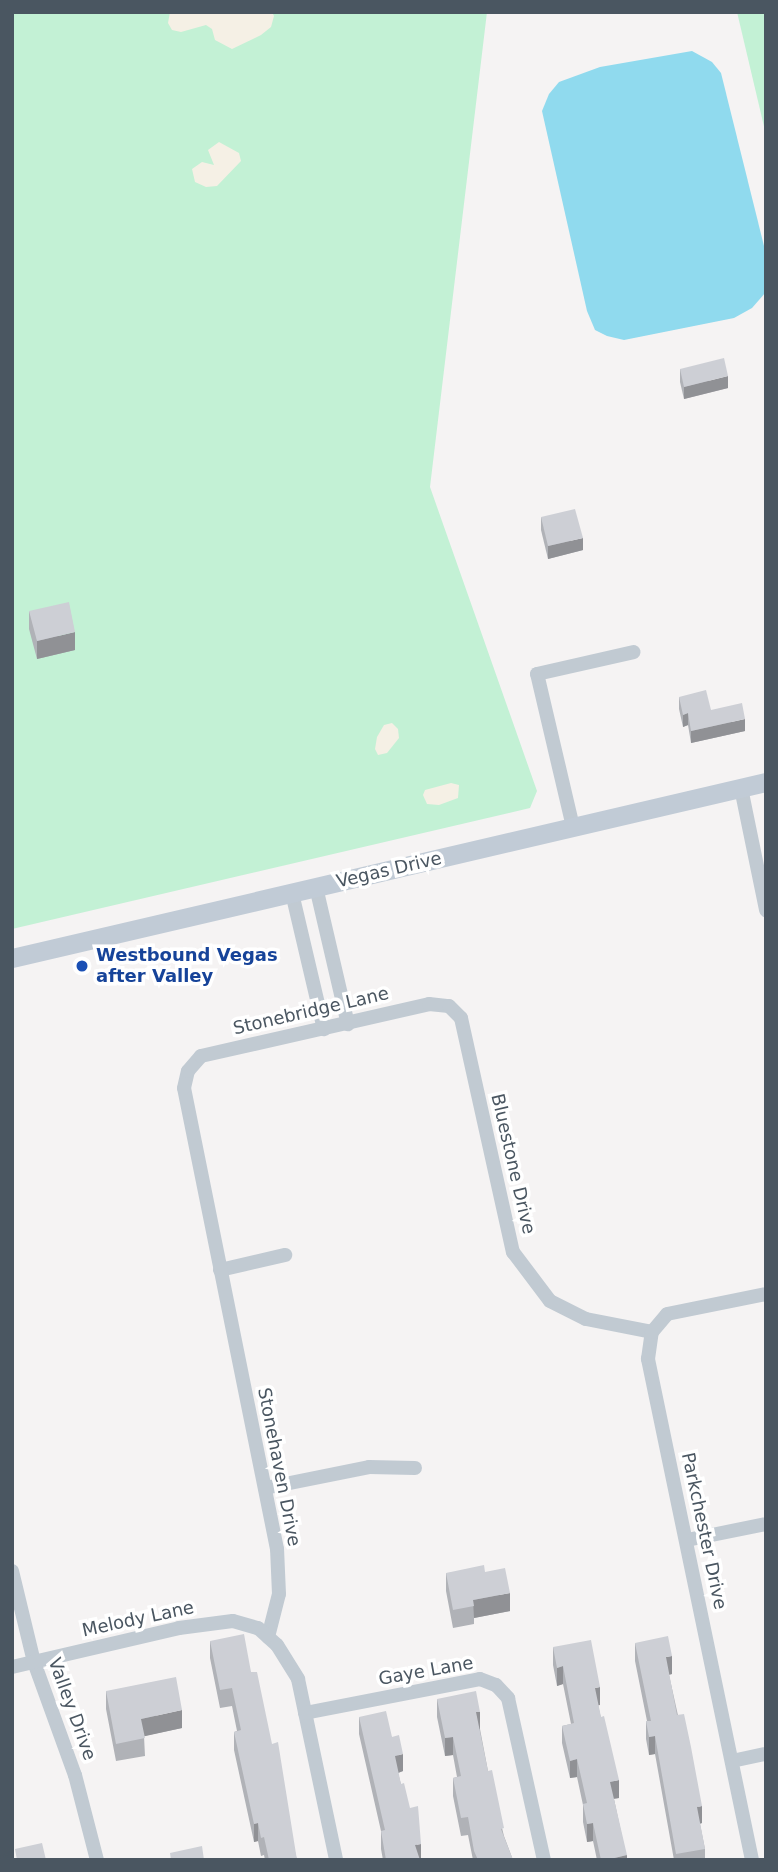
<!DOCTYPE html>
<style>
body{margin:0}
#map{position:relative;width:778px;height:1872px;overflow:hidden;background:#f5f3f3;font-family:"DejaVu Sans",sans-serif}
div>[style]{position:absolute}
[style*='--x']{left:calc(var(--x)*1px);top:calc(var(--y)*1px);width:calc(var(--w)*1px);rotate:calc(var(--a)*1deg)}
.green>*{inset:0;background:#c3f1d5}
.sand>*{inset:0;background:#f5f0e5}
.water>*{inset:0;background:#90daee}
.minor>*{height:14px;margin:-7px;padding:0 7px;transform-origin:7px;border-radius:7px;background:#c1cad2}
.secondary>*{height:19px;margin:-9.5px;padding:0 9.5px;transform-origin:9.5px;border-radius:9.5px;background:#c1cbd6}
.wall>*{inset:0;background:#b0b2b7}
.shaded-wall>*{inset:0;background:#909195}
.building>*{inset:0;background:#cdcfd5}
.dots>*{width:19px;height:19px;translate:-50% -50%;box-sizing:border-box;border:4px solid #fff;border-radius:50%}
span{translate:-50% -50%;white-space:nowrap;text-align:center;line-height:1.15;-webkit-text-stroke:7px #fff;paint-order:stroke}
.street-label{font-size:18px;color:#4a5661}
.transit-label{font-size:18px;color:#164399;font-weight:700}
.left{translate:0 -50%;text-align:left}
.frame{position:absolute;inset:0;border:14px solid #4a5661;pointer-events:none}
</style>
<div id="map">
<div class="green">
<i style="clip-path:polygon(12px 12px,487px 12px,430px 487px,537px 791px,530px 808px,12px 929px)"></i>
<i style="clip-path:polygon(737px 12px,766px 12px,766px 135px)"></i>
</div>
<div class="sand">
<i style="clip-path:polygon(170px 12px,272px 12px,274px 16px,271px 27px,261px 35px,232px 49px,215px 40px,212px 29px,206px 25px,181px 32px,172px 30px,168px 23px)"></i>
<i style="clip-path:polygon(219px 142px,239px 153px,241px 161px,217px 186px,206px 187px,195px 182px,192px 169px,202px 162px,214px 165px,208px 150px)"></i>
<i style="clip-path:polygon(392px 723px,398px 729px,399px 738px,387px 753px,378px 755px,375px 749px,377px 737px,384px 725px)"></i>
<i style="clip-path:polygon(451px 783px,459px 785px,458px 798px,439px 805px,427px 804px,423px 795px,425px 790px)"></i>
</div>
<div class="water">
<i style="clip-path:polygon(692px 51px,712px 62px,721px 73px,766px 254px,766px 292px,752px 308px,734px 318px,624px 340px,607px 336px,595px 330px,587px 311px,542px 111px,549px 94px,559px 82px,600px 67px)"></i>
</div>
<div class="minor">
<i style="--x:741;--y:788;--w:125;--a:78.4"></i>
<i style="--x:573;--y:827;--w:157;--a:-103.2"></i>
<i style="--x:537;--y:674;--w:99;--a:-12.8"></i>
<i style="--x:316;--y:887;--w:141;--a:76.9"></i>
<i style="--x:292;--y:893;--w:140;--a:76.8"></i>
<i style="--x:220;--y:1270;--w:67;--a:-13"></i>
<i style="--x:265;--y:1488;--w:106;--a:-11.4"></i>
<i style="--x:369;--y:1467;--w:46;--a:1.2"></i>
<i style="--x:687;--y:1540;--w:81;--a:-11.4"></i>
<i style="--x:12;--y:1571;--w:94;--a:76.4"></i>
<i style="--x:34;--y:1662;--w:120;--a:70.1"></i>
<i style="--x:75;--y:1775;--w:88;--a:75.5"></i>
<i style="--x:268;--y:1637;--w:44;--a:-75.7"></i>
<i style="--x:279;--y:1594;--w:45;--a:-92.5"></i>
<i style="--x:277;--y:1549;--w:470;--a:-101.4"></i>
<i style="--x:184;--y:1088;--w:17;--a:-77"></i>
<i style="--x:188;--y:1071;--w:20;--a:-49"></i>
<i style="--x:201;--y:1056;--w:234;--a:-12.8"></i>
<i style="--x:429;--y:1004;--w:20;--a:6"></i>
<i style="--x:449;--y:1006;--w:17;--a:45"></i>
<i style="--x:461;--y:1018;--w:240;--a:77.5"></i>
<i style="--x:513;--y:1252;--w:61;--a:52.9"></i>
<i style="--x:550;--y:1301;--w:40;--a:26.6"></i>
<i style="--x:586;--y:1319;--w:67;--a:11.1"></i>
<i style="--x:12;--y:1667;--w:171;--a:-13.1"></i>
<i style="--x:179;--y:1628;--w:54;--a:-7.4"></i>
<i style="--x:233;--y:1621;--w:26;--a:16"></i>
<i style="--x:258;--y:1628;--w:25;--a:42"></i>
<i style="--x:277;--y:1645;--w:40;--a:58"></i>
<i style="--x:298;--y:1679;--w:185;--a:78.1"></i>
<i style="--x:305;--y:1713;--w:178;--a:-11"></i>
<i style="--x:480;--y:1679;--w:17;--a:21"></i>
<i style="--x:496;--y:1685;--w:18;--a:47"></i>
<i style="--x:508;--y:1698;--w:166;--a:77.5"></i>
<i style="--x:732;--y:1761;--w:35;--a:-12"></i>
<i style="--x:752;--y:1860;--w:512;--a:-101.73"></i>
<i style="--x:648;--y:1359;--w:27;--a:-82"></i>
<i style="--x:652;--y:1332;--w:23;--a:-50"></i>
<i style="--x:667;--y:1314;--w:101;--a:-11.4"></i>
</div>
<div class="secondary">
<i style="--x:12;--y:958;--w:774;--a:-13.14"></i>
</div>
<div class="wall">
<i style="clip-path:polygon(680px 369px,728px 388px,684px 399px,680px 382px)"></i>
<i style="clip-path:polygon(541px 517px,583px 550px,548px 559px,541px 530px)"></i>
<i style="clip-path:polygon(29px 611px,75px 650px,37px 659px,29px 629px)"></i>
<i style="clip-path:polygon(679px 697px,711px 710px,745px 731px,691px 743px,688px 725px,683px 727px,679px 709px)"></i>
<i style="clip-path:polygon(485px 1572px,510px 1611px,474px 1618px,474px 1624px,453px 1628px,446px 1591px,446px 1573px)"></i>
<i style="clip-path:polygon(210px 1641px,251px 1672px,297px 1860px,265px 1860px,264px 1855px,261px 1856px,258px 1841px,254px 1842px,234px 1750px,234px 1732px,237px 1731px,232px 1706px,220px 1708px,210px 1658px)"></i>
<i style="clip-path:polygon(635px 1643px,672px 1674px,669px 1675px,702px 1823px,700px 1824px,705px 1849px,705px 1860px,674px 1860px,655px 1754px,649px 1755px,646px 1739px,646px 1721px,647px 1721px,635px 1661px)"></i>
<i style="clip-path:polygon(553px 1647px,600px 1705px,598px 1705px,619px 1798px,614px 1799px,627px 1860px,597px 1860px,593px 1841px,587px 1842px,583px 1822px,583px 1805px,577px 1777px,570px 1778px,562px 1743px,562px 1726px,571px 1724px,563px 1684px,557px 1686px,553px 1665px)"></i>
<i style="clip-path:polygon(106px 1691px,182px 1728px,144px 1736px,145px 1756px,116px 1761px,106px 1709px)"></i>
<i style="clip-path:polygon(437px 1699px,480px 1729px,488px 1771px,504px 1836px,513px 1860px,473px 1860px,468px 1835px,461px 1836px,453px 1796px,453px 1778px,457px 1777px,453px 1755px,445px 1756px,437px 1717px)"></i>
<i style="clip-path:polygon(359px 1717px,392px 1737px,403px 1771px,398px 1773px,421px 1860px,383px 1860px,381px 1849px,381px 1831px,359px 1734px)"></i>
</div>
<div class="shaded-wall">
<i style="clip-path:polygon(728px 376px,728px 388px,684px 399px,684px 387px)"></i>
<i style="clip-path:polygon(583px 538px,583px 550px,548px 559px,548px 546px)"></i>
<i style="clip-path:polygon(75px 632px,75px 650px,37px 659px,37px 641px)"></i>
<i style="clip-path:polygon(688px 713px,688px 725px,683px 727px,683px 715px)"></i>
<i style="clip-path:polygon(745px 719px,745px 731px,691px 743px,691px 731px)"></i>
<i style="clip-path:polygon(510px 1593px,510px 1611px,474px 1618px,473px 1600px)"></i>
<i style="clip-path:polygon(672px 1656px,672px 1674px,666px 1675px,666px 1657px)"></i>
<i style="clip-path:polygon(563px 1666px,563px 1684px,557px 1686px,557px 1668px)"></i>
<i style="clip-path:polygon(600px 1687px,600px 1705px,595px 1706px,595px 1688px)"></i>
<i style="clip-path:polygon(182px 1710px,182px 1728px,141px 1737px,141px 1719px)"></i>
<i style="clip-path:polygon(476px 1712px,480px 1712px,480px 1729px,476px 1730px)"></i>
<i style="clip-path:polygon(655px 1736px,655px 1754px,649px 1755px,649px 1737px)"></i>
<i style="clip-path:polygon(453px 1737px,453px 1755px,445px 1756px,445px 1738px)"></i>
<i style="clip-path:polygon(403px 1754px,403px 1771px,395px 1774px,395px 1756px)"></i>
<i style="clip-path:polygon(577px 1759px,577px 1777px,570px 1778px,570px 1761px)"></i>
<i style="clip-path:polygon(619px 1780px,619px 1798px,610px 1799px,610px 1782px)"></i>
<i style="clip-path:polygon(702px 1806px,702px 1823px,697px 1824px,697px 1807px)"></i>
<i style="clip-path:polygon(258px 1823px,258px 1841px,254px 1842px,254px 1824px)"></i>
<i style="clip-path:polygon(593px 1823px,593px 1841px,587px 1842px,587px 1824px)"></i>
<i style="clip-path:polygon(421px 1844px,421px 1860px,415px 1860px,415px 1845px)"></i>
<i style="clip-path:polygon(627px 1855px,627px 1860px,606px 1860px)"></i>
</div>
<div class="building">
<i style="clip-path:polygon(724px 358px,728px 376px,684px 387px,680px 369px)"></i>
<i style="clip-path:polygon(575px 509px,583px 538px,548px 546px,541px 517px)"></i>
<i style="clip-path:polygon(69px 602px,75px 632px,37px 641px,29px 611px)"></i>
<i style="clip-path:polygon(706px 690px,711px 710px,742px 703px,745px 719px,691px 731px,688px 713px,683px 715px,679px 697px)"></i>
<i style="clip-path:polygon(484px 1565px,485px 1572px,505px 1568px,510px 1593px,473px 1600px,474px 1606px,453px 1610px,446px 1573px)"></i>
<i style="clip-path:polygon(244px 1634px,251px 1672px,257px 1672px,272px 1744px,278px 1742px,297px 1860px,269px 1860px,264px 1837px,261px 1838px,258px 1823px,254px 1824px,234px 1732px,241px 1730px,232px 1688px,220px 1690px,210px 1641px)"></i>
<i style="clip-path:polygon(668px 1636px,672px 1656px,666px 1657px,677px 1715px,684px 1714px,691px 1747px,702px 1806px,697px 1807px,705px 1849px,676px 1854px,655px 1736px,649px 1737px,646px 1721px,651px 1721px,635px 1643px)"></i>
<i style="clip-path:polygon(591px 1640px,600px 1687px,595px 1688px,601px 1717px,604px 1716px,619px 1780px,610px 1782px,627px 1855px,606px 1860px,601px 1860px,593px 1823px,587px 1824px,583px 1804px,587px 1803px,577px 1759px,570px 1761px,562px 1726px,574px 1723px,563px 1666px,557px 1668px,553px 1647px)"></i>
<i style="clip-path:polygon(176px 1677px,182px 1710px,141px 1719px,145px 1738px,116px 1744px,106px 1691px)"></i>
<i style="clip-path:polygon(476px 1691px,480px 1712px,476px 1712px,488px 1771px,492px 1770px,504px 1828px,501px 1829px,513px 1860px,478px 1860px,474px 1851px,468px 1817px,461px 1818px,453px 1778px,461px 1776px,453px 1737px,445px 1738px,437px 1699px)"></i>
<i style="clip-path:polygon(386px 1711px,392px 1737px,399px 1735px,403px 1754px,395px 1756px,401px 1784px,404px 1783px,410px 1808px,418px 1806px,421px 1844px,415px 1845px,420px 1860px,386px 1860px,381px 1831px,385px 1830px,359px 1717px)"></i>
<i style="clip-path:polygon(42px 1843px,46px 1860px,17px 1860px,15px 1849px)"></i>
<i style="clip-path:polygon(202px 1846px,204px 1860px,171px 1860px,170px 1853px)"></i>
</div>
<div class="dots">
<i style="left:82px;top:966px;background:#1a4fb4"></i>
</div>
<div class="street-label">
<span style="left:389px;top:870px;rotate:-13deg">Vegas Drive</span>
<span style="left:311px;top:1011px;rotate:-13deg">Stonebridge Lane</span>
<span style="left:513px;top:1164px;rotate:77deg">Bluestone Drive</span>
<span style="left:279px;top:1467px;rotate:79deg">Stonehaven Drive</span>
<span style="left:704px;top:1531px;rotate:78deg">Parkchester Drive</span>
<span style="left:138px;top:1619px;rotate:-12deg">Melody Lane</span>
<span style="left:426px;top:1671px;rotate:-10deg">Gaye Lane</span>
<span style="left:72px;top:1709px;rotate:70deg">Valley Drive</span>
</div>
<div class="transit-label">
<span class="left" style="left:96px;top:966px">Westbound Vegas<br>after Valley</span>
</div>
<div class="frame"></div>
</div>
